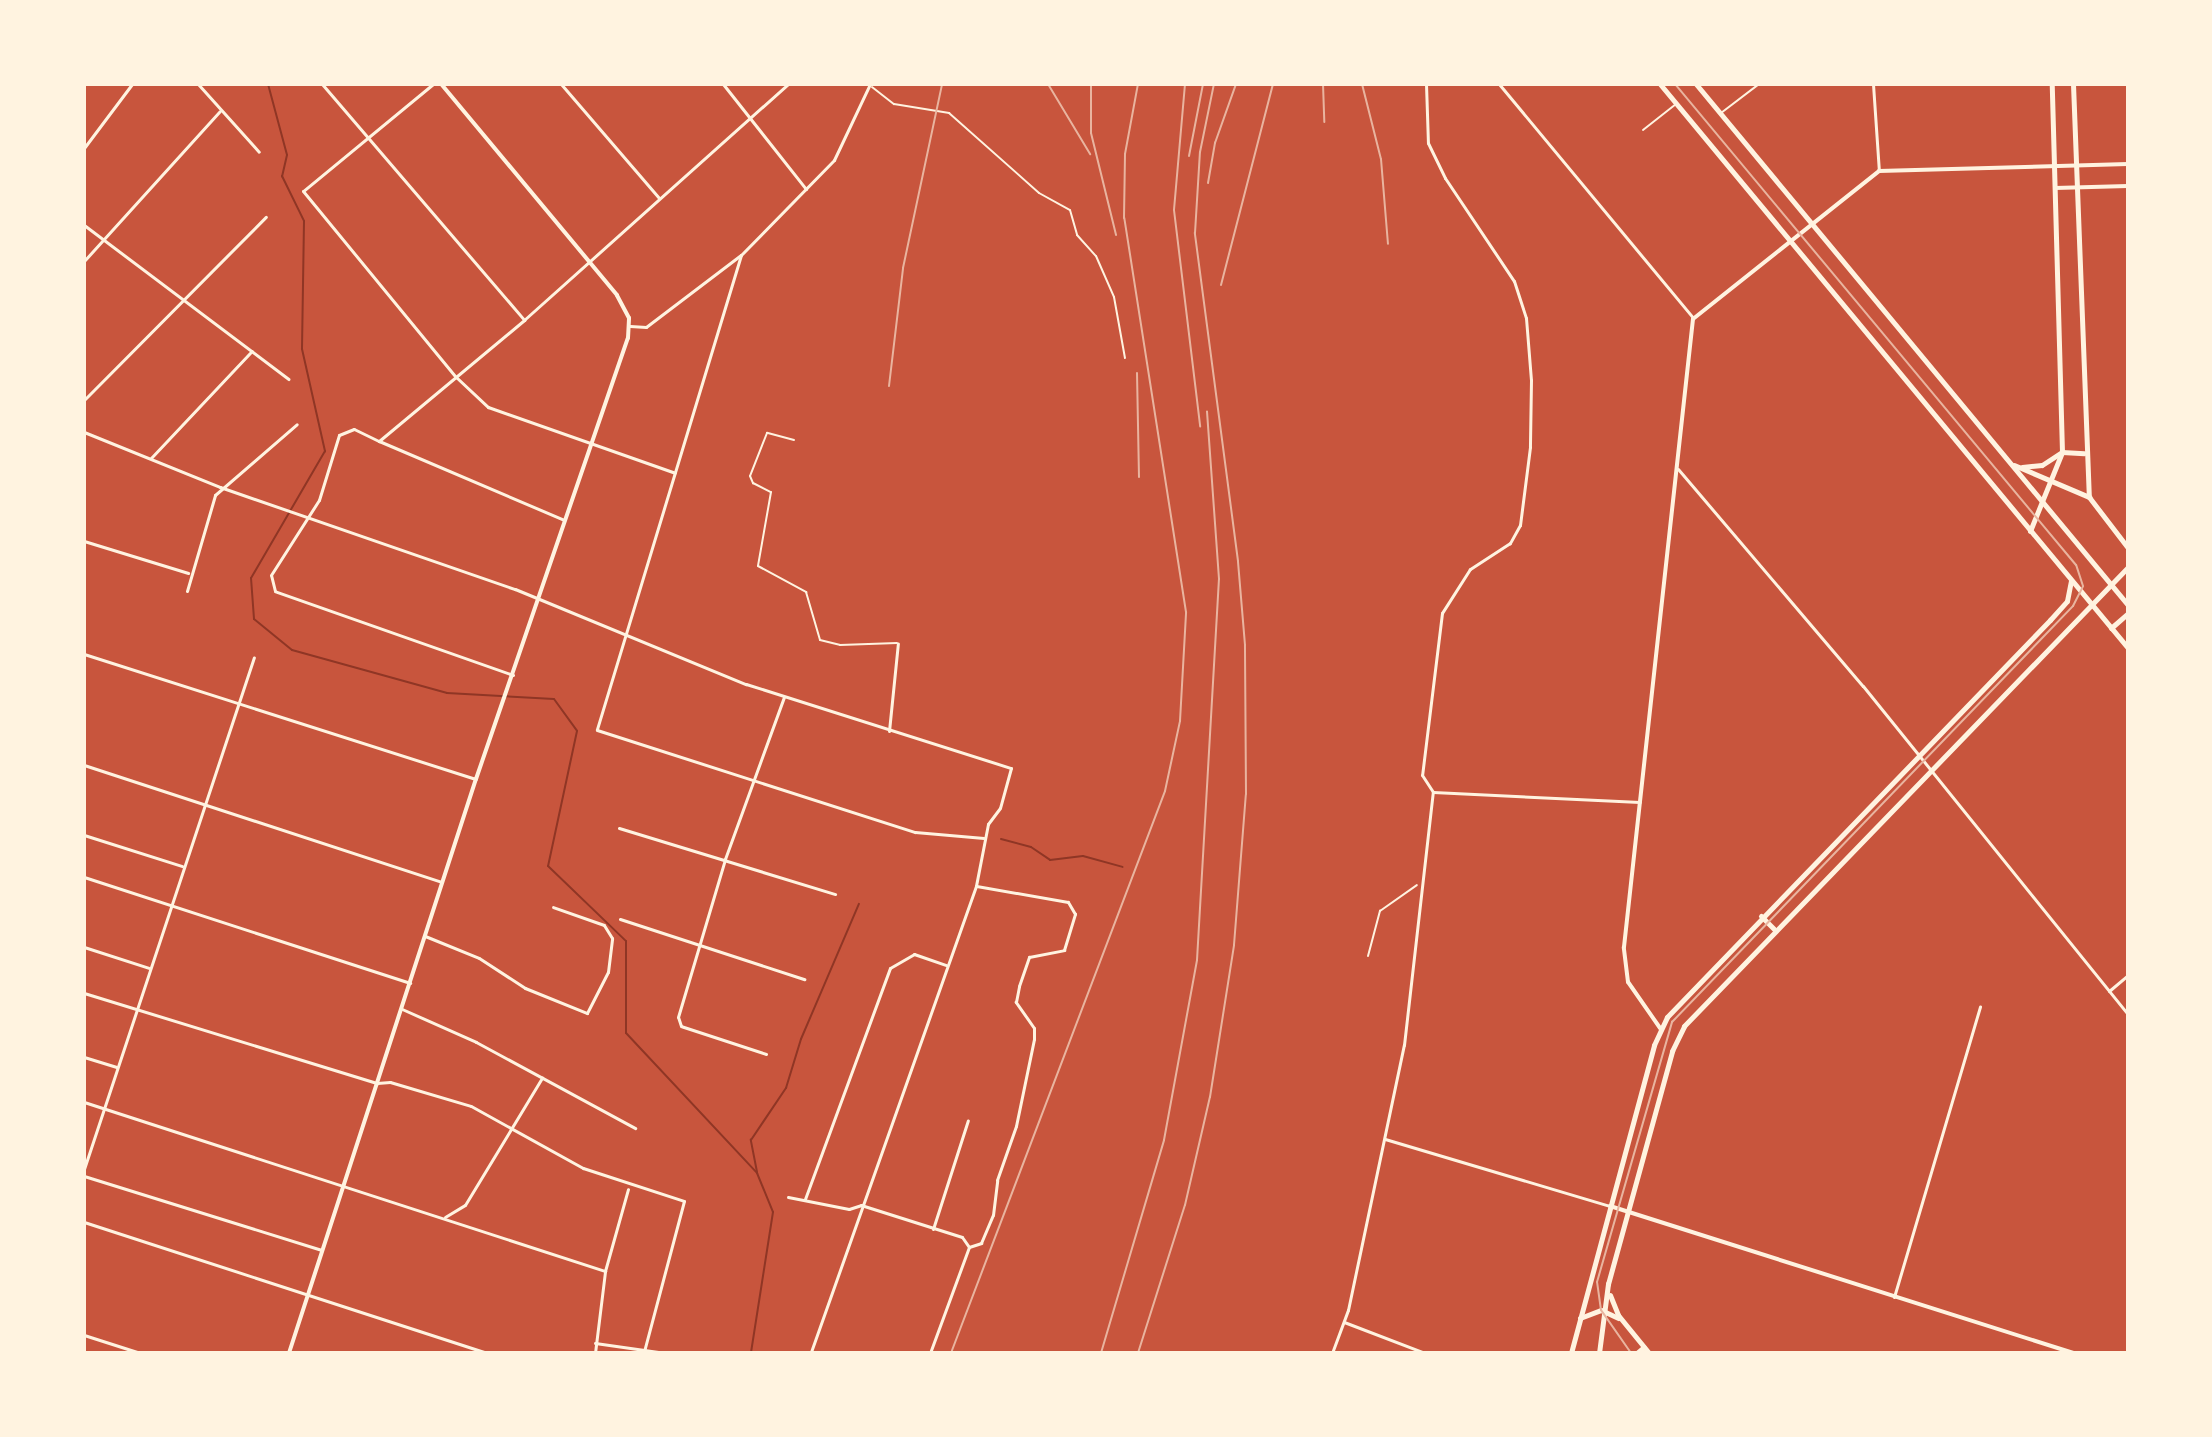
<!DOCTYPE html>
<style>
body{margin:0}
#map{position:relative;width:2212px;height:1437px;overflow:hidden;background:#c8553d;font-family:"DM Sans",sans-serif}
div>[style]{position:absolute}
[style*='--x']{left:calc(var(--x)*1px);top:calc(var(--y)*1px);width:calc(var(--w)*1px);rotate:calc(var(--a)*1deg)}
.stream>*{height:2px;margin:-1px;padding:0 1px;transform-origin:1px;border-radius:1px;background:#8f3625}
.service>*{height:2px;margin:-1px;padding:0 1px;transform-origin:1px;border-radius:1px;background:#fff3e0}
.minor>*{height:3px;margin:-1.5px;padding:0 1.5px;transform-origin:1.5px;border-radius:1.5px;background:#fff3e0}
.tertiary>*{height:4px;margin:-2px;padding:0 2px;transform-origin:2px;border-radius:2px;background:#fff3e0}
.secondary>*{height:5px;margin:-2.5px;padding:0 2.5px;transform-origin:2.5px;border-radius:2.5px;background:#fff3e0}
.primary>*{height:5px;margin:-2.5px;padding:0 2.5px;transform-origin:2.5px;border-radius:2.5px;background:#fff3e0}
.tram>*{height:2px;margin:-1px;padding:0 1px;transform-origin:1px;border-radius:1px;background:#e9b49f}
.rail>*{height:2px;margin:-1px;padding:0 1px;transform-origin:1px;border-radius:1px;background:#e9b49f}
span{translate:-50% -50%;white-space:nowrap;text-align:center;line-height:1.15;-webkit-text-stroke:8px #fff3e0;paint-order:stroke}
.frame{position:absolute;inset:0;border:86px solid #fff3e0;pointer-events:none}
</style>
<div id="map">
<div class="stream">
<i style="--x:268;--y:84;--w:73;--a:75"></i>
<i style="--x:287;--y:155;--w:22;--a:103"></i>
<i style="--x:282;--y:176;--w:50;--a:63.9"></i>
<i style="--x:304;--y:221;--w:128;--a:90.9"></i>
<i style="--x:302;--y:349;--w:105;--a:77.3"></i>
<i style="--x:325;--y:451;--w:147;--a:120.2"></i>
<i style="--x:251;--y:578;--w:41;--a:85.8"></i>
<i style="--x:254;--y:619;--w:49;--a:39.2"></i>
<i style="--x:292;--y:650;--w:161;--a:15.5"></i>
<i style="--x:447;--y:693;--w:107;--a:3.2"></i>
<i style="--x:554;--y:699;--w:39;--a:54"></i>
<i style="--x:577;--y:731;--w:138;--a:102.1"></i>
<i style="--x:548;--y:866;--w:108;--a:43.9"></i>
<i style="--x:626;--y:941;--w:92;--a:90"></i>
<i style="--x:626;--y:1033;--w:192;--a:46.9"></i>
<i style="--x:757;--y:1173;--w:42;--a:67.7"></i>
<i style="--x:773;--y:1212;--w:143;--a:98.9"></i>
<i style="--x:1001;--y:839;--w:31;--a:15"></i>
<i style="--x:1031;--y:847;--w:23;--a:34"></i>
<i style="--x:1050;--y:860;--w:33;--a:-7"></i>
<i style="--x:1083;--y:856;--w:41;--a:15.4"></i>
<i style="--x:757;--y:1172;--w:33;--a:-101"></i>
<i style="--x:751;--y:1140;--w:63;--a:-56.1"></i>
<i style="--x:786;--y:1088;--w:51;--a:-73"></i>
<i style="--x:801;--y:1039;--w:147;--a:-66.8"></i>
</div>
<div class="service">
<i style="--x:872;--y:87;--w:28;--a:38"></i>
<i style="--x:894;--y:104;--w:56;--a:9.3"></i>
<i style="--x:949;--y:113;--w:120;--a:41.6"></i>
<i style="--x:1039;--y:193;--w:35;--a:29"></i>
<i style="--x:1070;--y:210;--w:26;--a:74"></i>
<i style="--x:1077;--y:235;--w:28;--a:48"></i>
<i style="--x:1096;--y:256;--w:45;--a:66.3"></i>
<i style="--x:1114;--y:297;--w:62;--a:79.8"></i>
<i style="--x:1721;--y:113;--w:48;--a:-37.3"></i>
<i style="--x:1643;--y:130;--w:42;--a:-38.2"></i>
<i style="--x:794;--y:440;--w:28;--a:-165"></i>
<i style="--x:767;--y:433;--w:46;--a:111.6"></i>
<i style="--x:750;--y:476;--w:8;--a:67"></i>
<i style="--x:753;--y:483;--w:20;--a:27"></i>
<i style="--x:771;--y:492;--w:75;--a:100"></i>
<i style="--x:758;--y:566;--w:55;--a:28.4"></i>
<i style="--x:806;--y:592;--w:50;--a:73.7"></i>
<i style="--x:820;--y:640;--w:21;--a:14"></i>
<i style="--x:840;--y:645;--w:57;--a:-2"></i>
<i style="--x:1368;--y:956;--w:47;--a:-75.1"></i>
<i style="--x:1380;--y:911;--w:45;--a:-35.1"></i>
</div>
<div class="minor">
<i style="--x:198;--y:84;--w:91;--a:48.1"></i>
<i style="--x:322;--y:84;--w:311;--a:49.4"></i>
<i style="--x:433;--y:84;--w:168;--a:140.5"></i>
<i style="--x:303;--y:191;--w:241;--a:50.6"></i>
<i style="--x:456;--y:377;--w:44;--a:43.2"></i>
<i style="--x:488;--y:407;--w:198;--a:19.4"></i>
<i style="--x:561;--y:84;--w:150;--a:49.3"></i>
<i style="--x:723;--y:84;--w:134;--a:51.7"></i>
<i style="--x:1426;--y:84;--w:59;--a:88.1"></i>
<i style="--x:1428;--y:143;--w:39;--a:64"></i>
<i style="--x:1445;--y:178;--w:124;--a:56.2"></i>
<i style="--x:1514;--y:281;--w:39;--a:72"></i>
<i style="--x:1526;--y:318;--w:62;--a:85.4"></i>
<i style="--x:1531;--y:380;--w:67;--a:90.9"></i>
<i style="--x:1530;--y:447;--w:79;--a:97.3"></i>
<i style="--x:1520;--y:525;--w:21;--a:119"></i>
<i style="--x:1510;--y:543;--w:48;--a:147"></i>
<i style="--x:1470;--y:569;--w:52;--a:122.5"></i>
<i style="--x:1442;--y:613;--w:163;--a:97"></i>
<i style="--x:1422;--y:775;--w:20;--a:57"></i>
<i style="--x:1499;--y:84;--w:304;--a:50.3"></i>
<i style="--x:1873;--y:84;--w:87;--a:86.1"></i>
<i style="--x:84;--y:148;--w:80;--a:-53.1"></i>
<i style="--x:84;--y:225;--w:256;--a:37"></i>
<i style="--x:741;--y:255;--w:496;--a:106.9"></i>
<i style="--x:597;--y:730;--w:334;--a:17.8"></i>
<i style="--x:915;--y:832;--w:69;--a:5"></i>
<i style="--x:84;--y:261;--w:202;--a:-47.8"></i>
<i style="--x:630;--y:326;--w:16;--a:4"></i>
<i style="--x:646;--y:327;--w:119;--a:-37.2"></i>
<i style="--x:741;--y:255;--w:133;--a:-45.6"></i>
<i style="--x:834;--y:160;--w:84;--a:-64.7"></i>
<i style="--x:84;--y:400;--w:258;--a:-45.2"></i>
<i style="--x:84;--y:432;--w:147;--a:22"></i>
<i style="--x:220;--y:487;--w:312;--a:19.1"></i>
<i style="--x:515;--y:589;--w:250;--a:22.4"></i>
<i style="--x:746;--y:684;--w:278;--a:17.6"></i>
<i style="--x:1011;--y:768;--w:41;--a:105.4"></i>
<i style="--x:1000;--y:808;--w:20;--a:127"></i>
<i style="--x:988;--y:824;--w:63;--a:101"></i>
<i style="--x:976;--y:886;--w:495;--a:109.5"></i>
<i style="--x:379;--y:441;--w:201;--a:23.1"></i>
<i style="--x:151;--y:458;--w:147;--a:-46.7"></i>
<i style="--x:1678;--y:469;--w:285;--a:49.6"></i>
<i style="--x:1863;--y:686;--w:422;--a:51.1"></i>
<i style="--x:84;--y:541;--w:109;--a:17.1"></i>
<i style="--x:187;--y:591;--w:100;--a:-73.7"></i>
<i style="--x:215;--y:495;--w:108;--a:-40.9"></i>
<i style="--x:84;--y:654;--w:411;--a:17.7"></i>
<i style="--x:513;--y:675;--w:252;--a:-160.6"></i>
<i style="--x:275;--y:591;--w:16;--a:-104"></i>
<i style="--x:271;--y:575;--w:89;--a:-57.4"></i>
<i style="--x:319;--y:500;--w:68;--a:-72.9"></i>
<i style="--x:339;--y:435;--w:16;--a:-22"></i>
<i style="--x:354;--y:429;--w:28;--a:26"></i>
<i style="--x:379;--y:441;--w:189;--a:-39.8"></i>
<i style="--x:524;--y:320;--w:354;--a:-41.8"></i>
<i style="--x:889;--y:731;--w:88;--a:-84.2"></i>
<i style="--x:84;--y:765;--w:376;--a:18.1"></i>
<i style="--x:1433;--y:792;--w:207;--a:2.8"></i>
<i style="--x:619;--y:828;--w:226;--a:17"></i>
<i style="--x:84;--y:835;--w:103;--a:17.6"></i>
<i style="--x:84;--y:877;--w:343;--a:18"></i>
<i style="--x:620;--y:919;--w:194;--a:18.1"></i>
<i style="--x:425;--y:936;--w:58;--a:22.2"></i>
<i style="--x:479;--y:958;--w:55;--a:33.1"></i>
<i style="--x:525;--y:988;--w:67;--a:22"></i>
<i style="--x:587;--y:1013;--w:46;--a:-62.9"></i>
<i style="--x:608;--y:972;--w:34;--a:-83"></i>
<i style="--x:612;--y:938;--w:15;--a:-122"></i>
<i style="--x:604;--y:925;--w:54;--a:-160.6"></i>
<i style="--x:84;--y:947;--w:68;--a:17.9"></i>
<i style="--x:2109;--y:991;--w:25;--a:-40"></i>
<i style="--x:84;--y:993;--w:307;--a:17.1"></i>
<i style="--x:377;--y:1083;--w:13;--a:-4"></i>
<i style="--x:390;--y:1082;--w:84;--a:16.5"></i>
<i style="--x:471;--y:1106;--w:128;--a:29"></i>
<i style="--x:583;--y:1168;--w:106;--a:18.1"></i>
<i style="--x:684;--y:1201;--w:155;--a:104.9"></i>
<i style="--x:402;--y:1009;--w:81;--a:24"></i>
<i style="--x:476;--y:1042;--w:181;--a:28.4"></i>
<i style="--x:766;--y:1054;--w:89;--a:-161.8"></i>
<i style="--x:681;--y:1026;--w:9;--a:-108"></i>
<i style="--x:678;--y:1017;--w:165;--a:-73.4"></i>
<i style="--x:725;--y:859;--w:172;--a:-70"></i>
<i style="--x:84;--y:1057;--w:34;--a:17"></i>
<i style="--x:84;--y:1102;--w:548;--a:17.97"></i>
<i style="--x:1385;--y:1139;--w:235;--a:16.6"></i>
<i style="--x:84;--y:1169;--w:539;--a:-71.63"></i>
<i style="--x:84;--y:1176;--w:248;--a:17.3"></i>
<i style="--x:788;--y:1197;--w:62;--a:11.1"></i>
<i style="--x:849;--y:1209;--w:13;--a:-18"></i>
<i style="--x:805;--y:1199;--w:246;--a:-69.8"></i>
<i style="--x:890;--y:968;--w:28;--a:-30"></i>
<i style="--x:914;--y:954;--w:34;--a:19"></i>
<i style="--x:861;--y:1205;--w:106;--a:17.6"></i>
<i style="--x:962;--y:1237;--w:12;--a:55"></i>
<i style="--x:969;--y:1247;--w:113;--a:110.2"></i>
<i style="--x:445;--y:1217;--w:23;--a:-31"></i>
<i style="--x:465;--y:1205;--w:149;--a:-58.8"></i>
<i style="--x:84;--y:1222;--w:423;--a:18"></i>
<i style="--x:933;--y:1229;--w:114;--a:-72.2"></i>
<i style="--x:969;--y:1247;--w:13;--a:-18"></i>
<i style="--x:981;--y:1243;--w:30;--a:-67"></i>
<i style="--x:993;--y:1215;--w:35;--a:-83"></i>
<i style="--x:997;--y:1180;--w:57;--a:-70.6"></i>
<i style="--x:1016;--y:1126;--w:89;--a:-78.3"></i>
<i style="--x:1034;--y:1039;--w:11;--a:-90"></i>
<i style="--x:1034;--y:1028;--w:32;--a:-125"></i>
<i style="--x:1016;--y:1002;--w:16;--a:-79"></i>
<i style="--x:1019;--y:986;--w:31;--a:-71"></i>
<i style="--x:1029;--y:957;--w:36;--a:-11"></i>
<i style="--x:1064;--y:950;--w:38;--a:-73"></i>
<i style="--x:1075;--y:914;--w:14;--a:-120"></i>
<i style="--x:1068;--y:902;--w:93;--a:-170.1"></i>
<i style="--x:1894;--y:1297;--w:303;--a:-73.5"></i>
<i style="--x:1344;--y:1322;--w:87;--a:20.9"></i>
<i style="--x:84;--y:1335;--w:59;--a:17.8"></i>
<i style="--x:595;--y:1343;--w:71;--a:8.1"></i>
<i style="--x:595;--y:1353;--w:83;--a:-83"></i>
<i style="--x:605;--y:1271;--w:85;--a:-74.3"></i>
<i style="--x:1332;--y:1353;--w:46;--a:-69.6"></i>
<i style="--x:1348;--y:1310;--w:271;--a:-78.1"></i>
<i style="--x:1404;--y:1045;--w:255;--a:-83.5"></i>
</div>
<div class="tertiary">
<i style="--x:84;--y:85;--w:1;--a:-45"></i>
<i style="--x:2055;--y:188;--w:73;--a:-1.6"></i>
<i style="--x:1660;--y:1028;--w:56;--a:-124.8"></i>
<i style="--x:1628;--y:982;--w:35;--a:-97"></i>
<i style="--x:1624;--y:947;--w:632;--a:-83.73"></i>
<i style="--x:1693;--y:319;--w:238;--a:-38.5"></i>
<i style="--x:1879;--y:171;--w:249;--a:-1.6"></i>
<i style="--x:1610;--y:1206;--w:487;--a:17.6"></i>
<i style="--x:289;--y:1353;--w:604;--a:-71.96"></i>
<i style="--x:476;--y:779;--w:466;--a:-71"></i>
<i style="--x:628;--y:338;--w:20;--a:-87"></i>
<i style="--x:629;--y:318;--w:26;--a:-118"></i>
<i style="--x:617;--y:295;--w:275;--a:-129.8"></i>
</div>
<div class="secondary">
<i style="--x:2073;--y:84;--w:413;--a:87.8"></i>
<i style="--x:2062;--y:452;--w:22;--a:3"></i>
<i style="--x:2022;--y:467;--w:20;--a:-6"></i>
<i style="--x:2042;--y:465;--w:24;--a:-33"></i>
<i style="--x:2030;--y:531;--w:85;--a:-67.9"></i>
<i style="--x:2062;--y:452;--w:368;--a:-91.6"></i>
</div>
<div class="primary">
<i style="--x:1660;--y:84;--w:733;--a:50.31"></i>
<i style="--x:1696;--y:84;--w:677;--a:50.34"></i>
<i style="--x:2014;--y:465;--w:82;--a:23.1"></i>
<i style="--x:2089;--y:497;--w:64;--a:52.6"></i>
<i style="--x:2128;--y:569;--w:28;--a:90"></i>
<i style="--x:2111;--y:628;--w:23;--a:-41"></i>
<i style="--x:1761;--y:916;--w:18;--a:45"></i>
<i style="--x:1610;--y:1295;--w:22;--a:68"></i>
<i style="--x:1618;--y:1315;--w:49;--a:50.8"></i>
<i style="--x:1580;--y:1318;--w:22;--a:-21"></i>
<i style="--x:1601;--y:1310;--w:19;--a:25"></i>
<i style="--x:1571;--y:1353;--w:319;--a:-74.9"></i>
<i style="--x:1654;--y:1045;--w:31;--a:-65"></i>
<i style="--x:1667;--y:1017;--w:552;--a:-46.03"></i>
<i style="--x:2050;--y:620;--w:25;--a:-48"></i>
<i style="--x:2067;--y:601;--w:20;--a:-79"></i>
<i style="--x:1599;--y:1353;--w:70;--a:-82.6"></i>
<i style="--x:1608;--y:1284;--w:242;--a:-74.6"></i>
<i style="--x:1672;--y:1051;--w:28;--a:-64"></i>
<i style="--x:1684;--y:1026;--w:639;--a:-45.95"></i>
<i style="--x:1637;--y:1353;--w:9;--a:-41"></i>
</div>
<div class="tram">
<i style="--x:1631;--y:1353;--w:52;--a:-124.9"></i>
<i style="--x:1601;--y:1310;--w:28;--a:-98"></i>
<i style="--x:1597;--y:1282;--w:271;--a:-73.9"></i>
<i style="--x:1672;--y:1022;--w:578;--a:-46.05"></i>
<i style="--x:2073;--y:606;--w:22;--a:-63"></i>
<i style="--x:2083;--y:586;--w:22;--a:-108"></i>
<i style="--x:2076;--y:565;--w:626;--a:-129.82"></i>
</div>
<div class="rail">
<i style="--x:1048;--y:84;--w:82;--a:59"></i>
<i style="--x:1091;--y:84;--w:49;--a:90"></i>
<i style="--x:1091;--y:133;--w:105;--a:76.2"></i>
<i style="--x:1185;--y:84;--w:126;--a:95"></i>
<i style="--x:1174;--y:210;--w:218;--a:83.1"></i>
<i style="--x:1323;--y:84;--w:38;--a:88"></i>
<i style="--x:1362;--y:84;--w:77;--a:75.8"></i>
<i style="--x:1381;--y:159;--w:85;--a:85.3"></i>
<i style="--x:1189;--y:156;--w:73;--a:-79"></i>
<i style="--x:1208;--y:183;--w:41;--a:-80.1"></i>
<i style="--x:1215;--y:143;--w:63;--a:-70.4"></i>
<i style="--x:1221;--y:285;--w:208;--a:-75.5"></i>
<i style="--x:1137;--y:373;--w:104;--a:88.9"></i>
<i style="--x:889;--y:386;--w:119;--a:-83.2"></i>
<i style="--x:903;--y:268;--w:188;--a:-78"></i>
<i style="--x:951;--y:1353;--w:601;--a:-69.15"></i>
<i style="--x:1165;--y:791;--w:72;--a:-77.9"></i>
<i style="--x:1180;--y:721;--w:109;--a:-86.8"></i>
<i style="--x:1186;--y:612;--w:399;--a:-98.9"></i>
<i style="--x:1124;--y:218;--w:64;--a:-89.1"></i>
<i style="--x:1125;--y:154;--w:71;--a:-79.5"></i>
<i style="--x:1101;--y:1353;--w:222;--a:-73.5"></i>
<i style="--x:1164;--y:1140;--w:183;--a:-79.6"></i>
<i style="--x:1197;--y:960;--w:382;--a:-86.7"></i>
<i style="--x:1219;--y:579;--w:168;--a:-94.1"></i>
<i style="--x:1138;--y:1353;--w:155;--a:-72.4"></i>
<i style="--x:1185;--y:1205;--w:111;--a:-77"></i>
<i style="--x:1210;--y:1097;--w:154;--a:-81"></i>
<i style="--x:1234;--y:945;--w:151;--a:-85.5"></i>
<i style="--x:1246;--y:794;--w:149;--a:-90.4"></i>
<i style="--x:1245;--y:645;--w:84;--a:-94.8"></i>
<i style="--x:1238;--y:561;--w:331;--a:-97.5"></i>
<i style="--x:1195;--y:233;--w:81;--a:-86.5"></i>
<i style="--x:1200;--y:152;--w:69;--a:-78.4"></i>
</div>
<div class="frame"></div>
</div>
